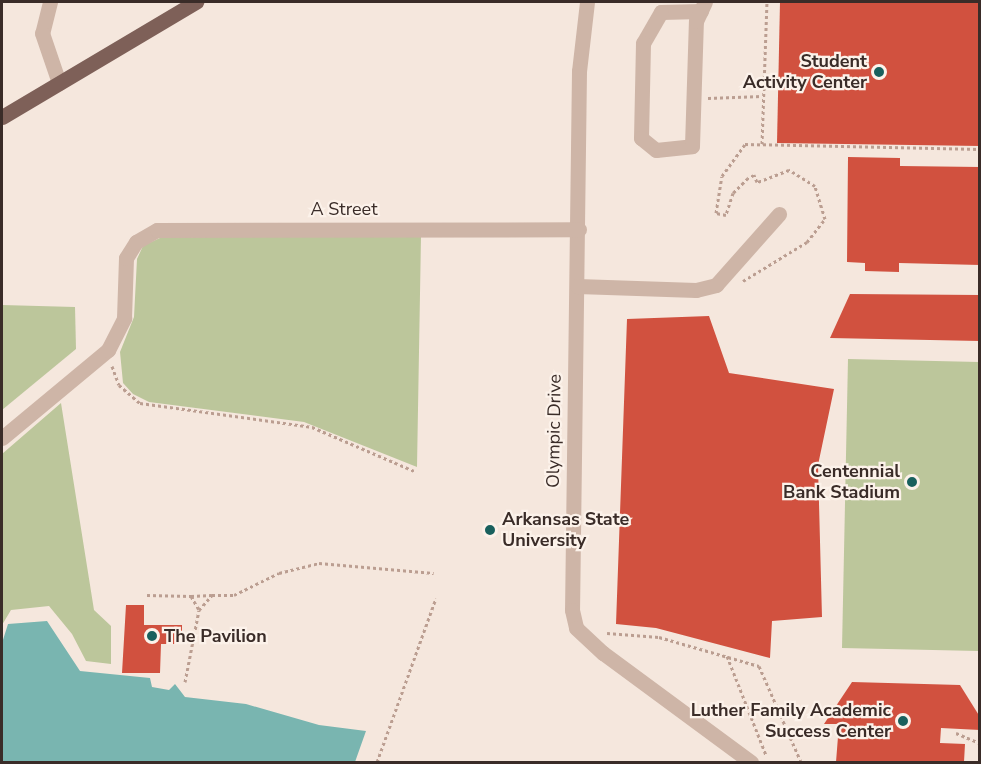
<!DOCTYPE html>
<style>
body{margin:0}
#map{position:relative;width:981px;height:764px;overflow:hidden;background:#f5e7dd;font-family:"Nunito Sans",sans-serif}
div>[style]{position:absolute}
[style*='--x']{left:calc(var(--x)*1px);top:calc(var(--y)*1px);width:calc(var(--w)*1px);rotate:calc(var(--a)*1deg)}
.green>*{inset:0;background:#bcc69b}
.water>*{inset:0;background:#79b5b0}
.building>*{inset:0;background:#d1513f}
.path>*{height:3px;margin-top:-1.5px;transform-origin:0;background:repeating-linear-gradient(90deg,#bb9e91 0 3px,transparent 0 6px)}
.minor>*{height:15px;margin:-7.5px;padding:0 7.5px;transform-origin:7.5px;border-radius:7.5px;background:#ceb5a7}
.major>*{height:15px;margin:-7.5px;padding:0 7.5px;transform-origin:7.5px;border-radius:7.5px;background:#7e6058}
.dots>*{width:16px;height:16px;translate:-50% -50%;box-sizing:border-box;border:3px solid #fcf2ea;border-radius:50%}
span{translate:-50% -50%;white-space:nowrap;text-align:center;line-height:1.15;-webkit-text-stroke:4.5px #fcf2ea;paint-order:stroke}
.poi-label{font-size:18px;color:#3a2c28;font-weight:700}
.right{translate:-100% -50%;text-align:right}
.left{translate:0 -50%;text-align:left}
.street-label{font-size:18px;color:#3a2c28}
.frame{position:absolute;inset:0;border:3px solid #3a2c28;pointer-events:none}
</style>
<div id="map">
<div class="green">
<i style="clip-path:polygon(164px 236px,421px 236px,417px 467px,304px 422px,149px 402px,133px 394px,123px 383px,120px 352px,134px 317px,137px 259px,143px 246px)"></i>
<i style="clip-path:polygon(2px 305px,75px 307px,76px 349px,2px 410px)"></i>
<i style="clip-path:polygon(848px 359px,979px 362px,978px 651px,842px 648px)"></i>
<i style="clip-path:polygon(61px 403px,94px 610px,111px 626px,111px 664px,86px 661px,72px 634px,49px 606px,11px 610px,2px 625px,2px 454px)"></i>
</div>
<div class="water">
<i style="clip-path:polygon(47px 621px,80px 671px,150px 678px,152px 687px,169px 690px,175px 684px,185px 697px,246px 704px,319px 725px,366px 731px,355px 762px,2px 762px,2px 643px,8px 624px)"></i>
</div>
<div class="building">
<i style="clip-path:polygon(780px 2px,980px 2px,980px 146px,777px 143px)"></i>
<i style="clip-path:polygon(848px 157px,900px 158px,900px 166px,980px 167px,980px 265px,899px 263px,899px 272px,865px 271px,865px 263px,847px 262px)"></i>
<i style="clip-path:polygon(850px 294px,980px 295px,980px 341px,830px 338px)"></i>
<i style="clip-path:polygon(709px 316px,729px 373px,834px 389px,818px 465px,822px 617px,772px 621px,770px 658px,656px 628px,616px 624px,627px 319px)"></i>
<i style="clip-path:polygon(126px 605px,144px 605px,144px 625px,182px 625px,182px 644px,161px 644px,160px 673px,122px 673px)"></i>
<i style="clip-path:polygon(852px 682px,960px 685px,980px 717px,980px 730px,941px 728px,940px 743px,965px 744px,964px 762px,836px 762px,839px 724px,824px 724px)"></i>
</div>
<div class="path">
<i style="--x:708;--y:98;--w:54;--a:-2.1"></i>
<i style="--x:762;--y:144;--w:142;--a:-88"></i>
<i style="--x:743;--y:281;--w:75;--a:-31.4"></i>
<i style="--x:807;--y:242;--w:29;--a:-52"></i>
<i style="--x:825;--y:219;--w:34;--a:-107"></i>
<i style="--x:815;--y:186;--w:31;--a:-148"></i>
<i style="--x:789;--y:170;--w:34;--a:159"></i>
<i style="--x:757;--y:182;--w:8;--a:-113"></i>
<i style="--x:754;--y:175;--w:7;--a:153"></i>
<i style="--x:748;--y:178;--w:21;--a:135"></i>
<i style="--x:733;--y:193;--w:23;--a:108"></i>
<i style="--x:726;--y:215;--w:10;--a:-169"></i>
<i style="--x:716;--y:213;--w:37;--a:-81"></i>
<i style="--x:722;--y:176;--w:39;--a:-54"></i>
<i style="--x:745;--y:144;--w:235;--a:1.2"></i>
<i style="--x:112;--y:366;--w:20;--a:70"></i>
<i style="--x:119;--y:385;--w:28;--a:41"></i>
<i style="--x:140;--y:403;--w:174;--a:7.9"></i>
<i style="--x:312;--y:427;--w:111;--a:23.3"></i>
<i style="--x:147;--y:595;--w:44;--a:1.3"></i>
<i style="--x:191;--y:596;--w:16;--a:60"></i>
<i style="--x:191;--y:596;--w:21;--a:-3"></i>
<i style="--x:607;--y:633;--w:52;--a:4.4"></i>
<i style="--x:659;--y:637;--w:104;--a:16.2"></i>
<i style="--x:759;--y:666;--w:105;--a:66.4"></i>
<i style="--x:727;--y:656;--w:106;--a:68.5"></i>
<i style="--x:185;--y:682;--w:73;--a:-79"></i>
<i style="--x:199;--y:610;--w:20;--a:-49"></i>
<i style="--x:212;--y:595;--w:22;--a:0"></i>
<i style="--x:234;--y:595;--w:50;--a:-26.1"></i>
<i style="--x:279;--y:573;--w:41;--a:-14"></i>
<i style="--x:319;--y:563;--w:115;--a:5"></i>
<i style="--x:956;--y:733;--w:26;--a:23"></i>
<i style="--x:377;--y:762;--w:174;--a:-70.2"></i>
</div>
<div class="minor">
<i style="--x:50;--y:2;--w:32;--a:104"></i>
<i style="--x:42;--y:33;--w:53;--a:71.2"></i>
<i style="--x:587;--y:2;--w:69;--a:96.6"></i>
<i style="--x:579;--y:71;--w:539;--a:90.74"></i>
<i style="--x:572;--y:610;--w:18;--a:77"></i>
<i style="--x:576;--y:628;--w:37;--a:43"></i>
<i style="--x:603;--y:653;--w:184;--a:36.4"></i>
<i style="--x:701;--y:11;--w:40;--a:178.6"></i>
<i style="--x:661;--y:12;--w:36;--a:120"></i>
<i style="--x:643;--y:43;--w:95;--a:91.2"></i>
<i style="--x:641;--y:138;--w:19;--a:39"></i>
<i style="--x:656;--y:150;--w:36;--a:-6"></i>
<i style="--x:692;--y:146;--w:125;--a:-88.2"></i>
<i style="--x:696;--y:21;--w:21;--a:-65"></i>
<i style="--x:577;--y:286;--w:119;--a:1.9"></i>
<i style="--x:696;--y:290;--w:21;--a:-14"></i>
<i style="--x:716;--y:285;--w:95;--a:-48.4"></i>
<i style="--x:2;--y:438;--w:138;--a:-39.7"></i>
<i style="--x:108;--y:350;--w:36;--a:-63"></i>
<i style="--x:124;--y:318;--w:60;--a:-88.1"></i>
<i style="--x:126;--y:258;--w:19;--a:-58"></i>
<i style="--x:136;--y:242;--w:24;--a:-30"></i>
<i style="--x:157;--y:230;--w:422;--a:-0.1"></i>
</div>
<div class="major">
<i style="--x:2;--y:117;--w:226;--a:-30.7"></i>
</div>
<div class="dots">
<i style="left:879px;top:72px;background:#19605d"></i>
<i style="left:912px;top:482px;background:#19605d"></i>
<i style="left:490px;top:530px;background:#19605d"></i>
<i style="left:152px;top:636px;background:#19605d"></i>
<i style="left:903px;top:721px;background:#19605d"></i>
</div>
<div class="poi-label">
<span class="right" style="left:867px;top:72px">Student<br>Activity Center</span>
<span class="right" style="left:900px;top:482px">Centennial<br>Bank Stadium</span>
<span class="left" style="left:502px;top:530px">Arkansas State<br>University</span>
<span class="left" style="left:164px;top:636px">The Pavilion</span>
<span class="right" style="left:891px;top:721px">Luther Family Academic<br>Success Center</span>
</div>
<div class="street-label">
<span style="left:344px;top:209px">A Street</span>
<span style="left:554px;top:431px;rotate:-89deg">Olympic Drive</span>
</div>
<div class="frame"></div>
</div>
